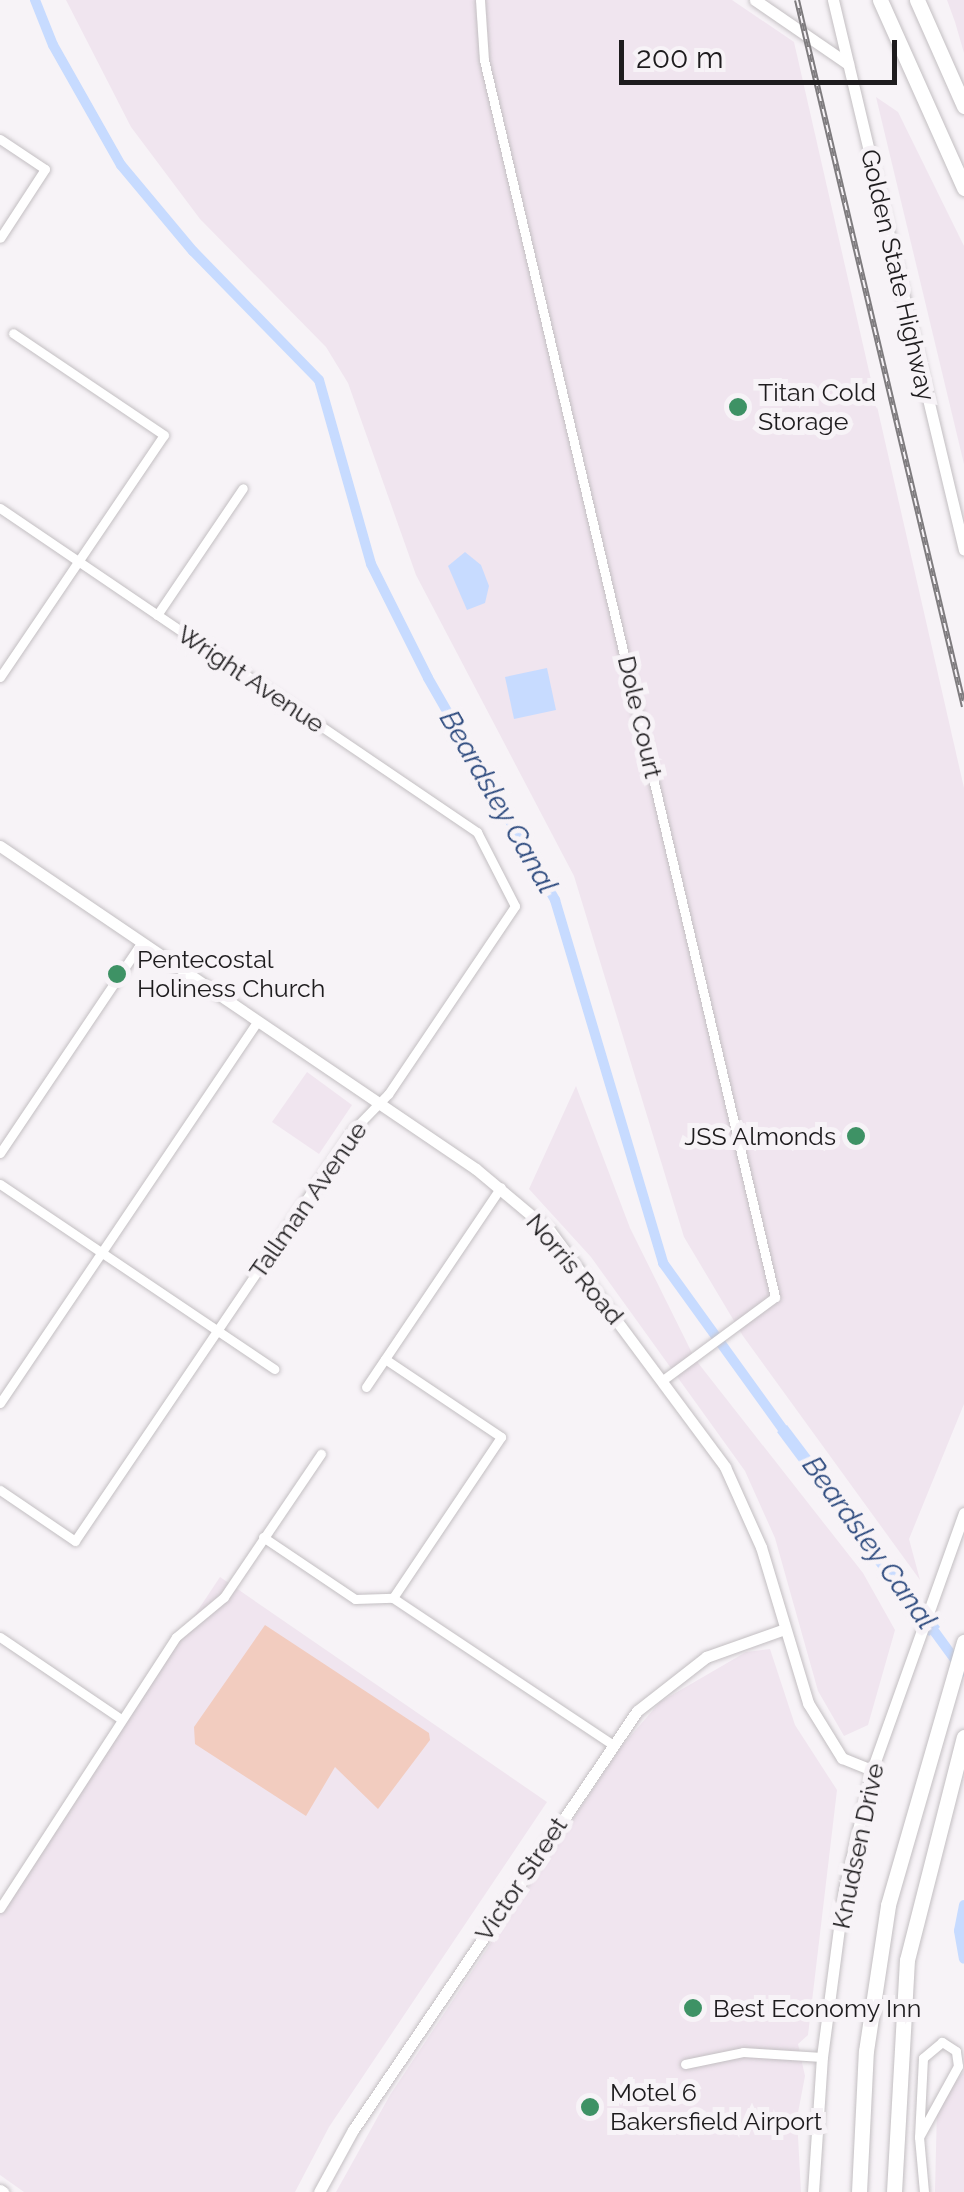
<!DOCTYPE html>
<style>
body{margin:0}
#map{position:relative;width:964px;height:2192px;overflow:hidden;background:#f7f3f7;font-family:Raleway,sans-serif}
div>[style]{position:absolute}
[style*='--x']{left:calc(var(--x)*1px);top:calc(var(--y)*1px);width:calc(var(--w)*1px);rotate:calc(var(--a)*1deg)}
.built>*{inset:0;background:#f0e5ef}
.green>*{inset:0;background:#f2ccbf}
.water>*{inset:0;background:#c7dbff}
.canal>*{height:10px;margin:-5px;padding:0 5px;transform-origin:5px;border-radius:5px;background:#c7dbff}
.roads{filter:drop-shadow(0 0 2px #c3bfc2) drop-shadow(0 0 2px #c3bfc2)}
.street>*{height:9px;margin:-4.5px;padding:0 4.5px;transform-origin:4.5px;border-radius:4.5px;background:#fff}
.secondary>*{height:11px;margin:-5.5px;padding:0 5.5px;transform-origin:5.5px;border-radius:5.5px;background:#fff}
.highway>*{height:15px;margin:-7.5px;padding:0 7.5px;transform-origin:7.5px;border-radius:7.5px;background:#fff}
.rail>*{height:6px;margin-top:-3px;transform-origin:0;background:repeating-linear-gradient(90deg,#f7f3f7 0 8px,#7e7b7e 0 16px);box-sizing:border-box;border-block:2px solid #7e7b7e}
.dots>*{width:28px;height:28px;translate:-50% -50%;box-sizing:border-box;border:5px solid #f7f3f7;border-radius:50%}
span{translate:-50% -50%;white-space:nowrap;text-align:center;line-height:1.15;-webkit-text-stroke:10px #f7f3f7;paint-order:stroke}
.street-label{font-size:25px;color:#1e1c1e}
.poi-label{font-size:25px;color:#1e1c1e}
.left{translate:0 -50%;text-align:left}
.right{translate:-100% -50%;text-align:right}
.water-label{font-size:28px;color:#29477c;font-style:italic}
.scale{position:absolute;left:619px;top:40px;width:278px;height:45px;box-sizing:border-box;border:5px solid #1e1c1e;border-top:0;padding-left:12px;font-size:30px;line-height:35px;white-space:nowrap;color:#1e1c1e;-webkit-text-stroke:8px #f7f3f7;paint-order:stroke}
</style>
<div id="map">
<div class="built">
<i style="clip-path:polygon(66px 0,732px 0,794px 42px,964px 788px,964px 1404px,909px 1539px,920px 1580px,743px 1336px,684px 1237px,574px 876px,416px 575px,348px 383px,326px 347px,200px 219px,131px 127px)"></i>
<i style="clip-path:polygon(947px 0,964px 0,964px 53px,955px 22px)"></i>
<i style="clip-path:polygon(876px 97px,898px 112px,964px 246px,964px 464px)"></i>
<i style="clip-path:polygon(307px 1072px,352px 1105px,319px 1154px,272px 1122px)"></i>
<i style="clip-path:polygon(576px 1086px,630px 1228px,695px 1359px,863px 1573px,895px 1630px,868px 1725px,844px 1736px,818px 1691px,775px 1538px,745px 1471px,591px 1257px,529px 1189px)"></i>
<i style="clip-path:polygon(220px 1577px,547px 1802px,329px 2127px,295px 2192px,24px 2192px,0 2175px,0 1908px)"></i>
<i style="clip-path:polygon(770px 1649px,795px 1725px,837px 1790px,808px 2035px,798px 2044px,805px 2076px,797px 2118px,801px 2192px,336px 2192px,390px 2095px,621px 1747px,660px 1702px,746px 1652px)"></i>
<i style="clip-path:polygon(964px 2071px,964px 2192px,935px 2192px,937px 2108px)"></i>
</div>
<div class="green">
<i style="clip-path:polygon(265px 1625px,429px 1733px,430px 1740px,378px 1809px,335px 1767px,306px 1816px,195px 1744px,194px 1727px)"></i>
</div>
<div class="water">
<i style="clip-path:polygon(465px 552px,481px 565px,489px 586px,485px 603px,467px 610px,448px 566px)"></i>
<i style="clip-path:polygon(547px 668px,556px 710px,514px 719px,505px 677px)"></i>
<i style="clip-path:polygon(787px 1425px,940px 1627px,929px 1636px,777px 1432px)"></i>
</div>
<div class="canal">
<i style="--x:35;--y:0;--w:48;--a:68.2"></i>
<i style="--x:53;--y:45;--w:138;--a:60.5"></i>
<i style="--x:121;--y:165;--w:112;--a:50.1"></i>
<i style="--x:193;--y:251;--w:180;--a:45.7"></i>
<i style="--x:319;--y:380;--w:191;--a:74.2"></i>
<i style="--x:371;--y:564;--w:127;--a:63.4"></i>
<i style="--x:428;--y:678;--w:256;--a:60.2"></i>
<i style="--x:555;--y:900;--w:379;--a:73.4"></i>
<i style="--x:663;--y:1263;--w:217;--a:54.2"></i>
<i style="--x:929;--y:1624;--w:59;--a:53.9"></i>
<i style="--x:964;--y:1905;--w:26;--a:101"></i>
<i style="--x:959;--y:1931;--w:28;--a:80"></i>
</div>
<div class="roads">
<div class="street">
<i style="--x:480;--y:0;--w:60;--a:86.2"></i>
<i style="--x:484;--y:60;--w:1271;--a:76.76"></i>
<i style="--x:775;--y:1297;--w:139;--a:143.5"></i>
<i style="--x:0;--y:139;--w:54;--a:33.7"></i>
<i style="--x:45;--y:169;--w:82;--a:123.1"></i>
<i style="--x:0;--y:508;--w:577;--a:34.19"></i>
<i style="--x:477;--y:832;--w:83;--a:62.8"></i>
<i style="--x:515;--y:906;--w:227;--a:124"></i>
<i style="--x:388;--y:1094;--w:50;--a:134.2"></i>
<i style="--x:353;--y:1130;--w:496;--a:124.1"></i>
<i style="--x:75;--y:1541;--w:91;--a:-145.8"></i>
<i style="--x:157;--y:615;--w:153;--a:-55.9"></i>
<i style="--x:0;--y:677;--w:292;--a:-55.9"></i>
<i style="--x:164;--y:435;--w:182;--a:-146"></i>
<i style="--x:0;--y:1153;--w:254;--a:-56.1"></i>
<i style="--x:0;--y:1184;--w:331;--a:34"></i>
<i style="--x:385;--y:1359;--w:140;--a:33.9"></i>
<i style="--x:501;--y:1437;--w:194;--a:123.9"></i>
<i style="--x:366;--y:1387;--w:241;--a:-56"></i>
<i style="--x:0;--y:1403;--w:461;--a:-56"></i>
<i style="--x:263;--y:1537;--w:111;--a:34"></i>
<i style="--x:355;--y:1599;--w:38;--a:-2"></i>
<i style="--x:393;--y:1598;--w:263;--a:33.7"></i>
<i style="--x:0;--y:1637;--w:146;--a:34.1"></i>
<i style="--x:0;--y:1908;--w:323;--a:-57"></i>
<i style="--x:176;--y:1637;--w:62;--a:-39.8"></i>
<i style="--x:224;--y:1597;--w:173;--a:-55.9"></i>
<i style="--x:685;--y:2064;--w:59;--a:-11.7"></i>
<i style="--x:743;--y:2052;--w:79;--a:3.6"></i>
<i style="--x:919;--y:2137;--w:81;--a:-61.2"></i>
<i style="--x:958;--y:2066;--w:15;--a:-98"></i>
<i style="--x:956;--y:2051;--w:17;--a:-147"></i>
<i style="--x:942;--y:2042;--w:25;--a:140"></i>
<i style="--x:923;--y:2058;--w:79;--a:92.9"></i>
<i style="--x:919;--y:2137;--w:55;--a:84.8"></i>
</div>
<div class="secondary">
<i style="--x:755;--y:0;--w:113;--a:34.5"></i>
<i style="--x:833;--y:0;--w:565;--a:76.6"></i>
<i style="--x:0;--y:846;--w:575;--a:34.16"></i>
<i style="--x:476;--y:1169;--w:97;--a:40"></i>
<i style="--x:550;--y:1231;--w:294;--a:53.4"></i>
<i style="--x:725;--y:1467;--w:88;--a:65.8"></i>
<i style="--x:761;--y:1547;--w:163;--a:73.2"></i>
<i style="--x:808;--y:1703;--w:65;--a:58.3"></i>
<i style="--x:842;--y:1758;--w:32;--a:22"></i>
<i style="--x:0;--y:2190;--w:4;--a:34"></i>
<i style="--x:319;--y:2192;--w:71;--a:-61.3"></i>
<i style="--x:353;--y:2130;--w:506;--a:-55.87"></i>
<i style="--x:637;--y:1711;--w:88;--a:-38"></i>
<i style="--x:706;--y:1657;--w:81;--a:-19.6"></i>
<i style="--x:813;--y:2192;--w:135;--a:-86.2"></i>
<i style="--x:822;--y:2057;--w:168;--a:-82.5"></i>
<i style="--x:844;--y:1890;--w:123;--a:-76.9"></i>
<i style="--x:872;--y:1770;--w:273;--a:-70.3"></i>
</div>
<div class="highway">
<i style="--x:880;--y:0;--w:206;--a:65.9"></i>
<i style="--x:917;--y:0;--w:116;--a:66.1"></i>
<i style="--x:859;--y:2192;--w:141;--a:-87.2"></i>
<i style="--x:866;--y:2051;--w:148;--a:-81.4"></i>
<i style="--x:888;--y:1905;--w:274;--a:-73.9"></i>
<i style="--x:894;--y:2192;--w:232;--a:-86.8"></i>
<i style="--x:907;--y:1960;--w:230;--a:-75.7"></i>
</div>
</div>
<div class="rail">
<i style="--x:797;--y:0;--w:726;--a:76.71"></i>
</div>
<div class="dots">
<i style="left:738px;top:407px;background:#3e9265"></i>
<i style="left:117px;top:974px;background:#3e9265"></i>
<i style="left:856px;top:1136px;background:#3e9265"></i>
<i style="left:693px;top:2008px;background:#3e9265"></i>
<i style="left:590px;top:2107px;background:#3e9265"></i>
</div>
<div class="street-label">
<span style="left:898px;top:275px;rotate:77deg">Golden State Highway</span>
<span style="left:251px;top:679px;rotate:34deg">Wright Avenue</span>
<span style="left:640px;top:717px;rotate:77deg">Dole Court</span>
<span style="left:308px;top:1200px;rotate:-55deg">Tallman Avenue</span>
<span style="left:575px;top:1269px;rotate:50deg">Norris Road</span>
<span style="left:858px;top:1846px;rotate:-78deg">Knudsen Drive</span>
<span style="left:521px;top:1879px;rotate:-56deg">Victor Street</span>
</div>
<div class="poi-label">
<span class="left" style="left:758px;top:407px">Titan Cold<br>Storage</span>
<span class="left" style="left:137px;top:974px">Pentecostal<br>Holiness Church</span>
<span class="right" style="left:836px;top:1136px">JSS Almonds</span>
<span class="left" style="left:713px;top:2008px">Best Economy Inn</span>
<span class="left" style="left:610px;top:2107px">Motel 6<br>Bakersfield Airport</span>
</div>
<div class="water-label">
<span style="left:498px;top:802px;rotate:60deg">Beardsley Canal</span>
<span style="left:869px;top:1543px;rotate:54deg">Beardsley Canal</span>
</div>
<div class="scale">200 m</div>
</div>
